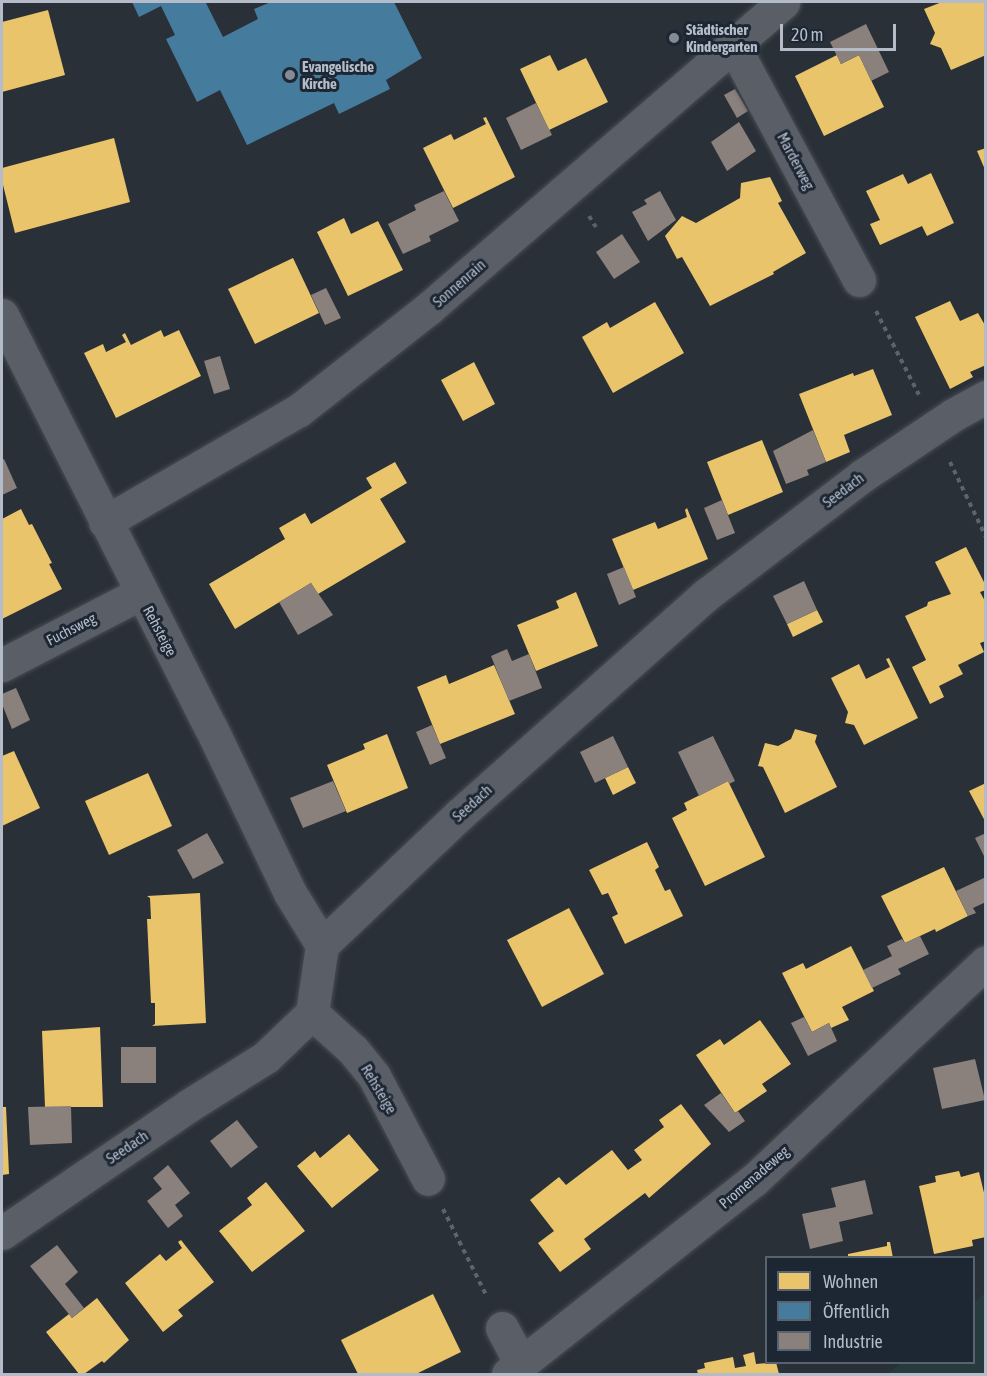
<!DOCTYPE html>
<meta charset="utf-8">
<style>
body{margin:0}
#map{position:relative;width:987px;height:1376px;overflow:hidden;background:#2a3038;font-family:"Asap Condensed",sans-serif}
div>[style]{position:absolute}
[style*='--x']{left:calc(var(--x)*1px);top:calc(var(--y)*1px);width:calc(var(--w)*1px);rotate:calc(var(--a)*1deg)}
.green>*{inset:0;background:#273a3e}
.homes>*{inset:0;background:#e9c46a}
.public>*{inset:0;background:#457b9d}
.industry>*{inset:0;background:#8a817c}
.path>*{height:4px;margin-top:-2px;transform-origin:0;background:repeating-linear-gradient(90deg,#5d636a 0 4.5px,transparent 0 9px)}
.roads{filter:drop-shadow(0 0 2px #484c53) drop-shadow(0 0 2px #484c53)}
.minor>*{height:33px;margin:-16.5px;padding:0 16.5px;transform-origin:16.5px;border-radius:16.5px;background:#5a5e66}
.dots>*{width:16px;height:16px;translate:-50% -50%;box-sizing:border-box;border:3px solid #1d2633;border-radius:50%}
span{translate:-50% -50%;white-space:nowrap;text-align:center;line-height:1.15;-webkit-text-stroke:6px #1d2633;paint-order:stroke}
.poi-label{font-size:15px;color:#b4bcc9;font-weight:700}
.left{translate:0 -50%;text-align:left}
.street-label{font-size:15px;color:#b4bcc9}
.frame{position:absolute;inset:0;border:3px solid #b4bcc9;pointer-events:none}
.legend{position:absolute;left:765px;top:1256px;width:210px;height:108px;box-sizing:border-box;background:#1d2633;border:2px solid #59626f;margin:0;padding:8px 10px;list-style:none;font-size:18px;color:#b4bcc9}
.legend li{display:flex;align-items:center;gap:12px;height:30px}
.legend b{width:30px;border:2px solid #59626f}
.scale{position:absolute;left:780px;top:24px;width:116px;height:27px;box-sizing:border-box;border:3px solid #b4bcc9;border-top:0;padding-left:8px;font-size:18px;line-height:21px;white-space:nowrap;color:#b4bcc9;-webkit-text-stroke:4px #1d2633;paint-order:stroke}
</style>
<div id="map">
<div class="green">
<i style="clip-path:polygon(985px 1293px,985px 1374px,887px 1374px,902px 1363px,974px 1362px,974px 1303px)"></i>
</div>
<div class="homes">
<i style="clip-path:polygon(942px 2px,986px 2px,986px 55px,951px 70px,941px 48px,930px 44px,935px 33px,924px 9px)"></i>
<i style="clip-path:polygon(48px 10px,65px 75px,2px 92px,2px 22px)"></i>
<i style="clip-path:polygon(550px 55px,558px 71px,586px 58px,608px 102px,549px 130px,520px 69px)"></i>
<i style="clip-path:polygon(837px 55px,841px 64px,859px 55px,884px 107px,824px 136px,795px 76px)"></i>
<i style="clip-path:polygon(486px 117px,515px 177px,453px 208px,423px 148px,451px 134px,454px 140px,486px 124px,483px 118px)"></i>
<i style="clip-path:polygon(114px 138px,130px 202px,15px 233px,2px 181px,2px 168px)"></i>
<i style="clip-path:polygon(986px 148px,986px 172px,977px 151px)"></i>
<i style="clip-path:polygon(931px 173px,954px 223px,927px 236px,922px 226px,880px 245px,870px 224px,880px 220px,866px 191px,903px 174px,908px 184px)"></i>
<i style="clip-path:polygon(770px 177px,782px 201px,778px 203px,806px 253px,773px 272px,774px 274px,710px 306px,682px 257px,677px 259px,665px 236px,682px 216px,696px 223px,740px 198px,741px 183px)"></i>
<i style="clip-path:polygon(344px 218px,351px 234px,378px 221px,403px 270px,348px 296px,317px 232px)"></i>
<i style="clip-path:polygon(293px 258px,319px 313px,255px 344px,228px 289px)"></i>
<i style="clip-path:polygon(950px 301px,960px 321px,978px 313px,986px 327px,986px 365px,970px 372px,973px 377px,950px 389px,915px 317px)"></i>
<i style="clip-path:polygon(655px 302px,684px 353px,613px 393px,582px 337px,607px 322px,610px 328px)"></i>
<i style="clip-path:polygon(161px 330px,164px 337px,179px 330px,201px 376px,116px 418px,84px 353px,103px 344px,106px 352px,126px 342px,122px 335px,125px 333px,131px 345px)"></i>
<i style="clip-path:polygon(474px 362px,495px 404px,463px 421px,441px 380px)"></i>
<i style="clip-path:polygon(873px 369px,892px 415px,844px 435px,850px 452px,826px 462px,799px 394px,853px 373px,854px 376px)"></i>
<i style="clip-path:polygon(762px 440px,783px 492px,728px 515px,707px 462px)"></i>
<i style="clip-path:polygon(395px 462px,407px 483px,380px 499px,406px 542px,318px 594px,311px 583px,235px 629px,209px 584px,285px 539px,279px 528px,305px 513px,311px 524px,372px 488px,366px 478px)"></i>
<i style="clip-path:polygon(687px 508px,708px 559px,633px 590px,612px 539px,655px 522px,658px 529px,687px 517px,685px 510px)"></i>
<i style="clip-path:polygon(21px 509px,29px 525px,32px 524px,52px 563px,49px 564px,62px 589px,2px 619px,2px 519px)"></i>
<i style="clip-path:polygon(966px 547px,986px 586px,986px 590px,980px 592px,986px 603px,986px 641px,980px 643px,984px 652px,958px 665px,963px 674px,939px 686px,944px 697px,930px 704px,912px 667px,926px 660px,905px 616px,927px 606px,928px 602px,951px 594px,935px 562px)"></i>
<i style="clip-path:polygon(576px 592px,598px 646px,536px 671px,517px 625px,559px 608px,556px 601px)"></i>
<i style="clip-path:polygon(817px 610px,823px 622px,793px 637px,787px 624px)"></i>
<i style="clip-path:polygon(889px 658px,918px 718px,864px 745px,854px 725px,845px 723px,848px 712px,831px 678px,859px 664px,866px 679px,890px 667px,886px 659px)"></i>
<i style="clip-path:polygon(494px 665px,515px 714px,440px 744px,417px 687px,446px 675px,449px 684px)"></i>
<i style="clip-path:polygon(795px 729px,817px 735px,815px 742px,837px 787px,785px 813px,763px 767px,758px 766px,765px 743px,778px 746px,791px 739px)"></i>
<i style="clip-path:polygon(387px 734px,408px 788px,347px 813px,327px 765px,365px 749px,363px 744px)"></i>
<i style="clip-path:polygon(14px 751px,40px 808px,2px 826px,2px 756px)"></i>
<i style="clip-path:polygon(628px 767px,636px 783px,613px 795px,605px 778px)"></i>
<i style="clip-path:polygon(148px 773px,172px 826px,109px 855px,85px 801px)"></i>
<i style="clip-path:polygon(728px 781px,765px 857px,705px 886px,672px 818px,687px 810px,684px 803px)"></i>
<i style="clip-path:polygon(986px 783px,986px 823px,969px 791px)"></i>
<i style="clip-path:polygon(647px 842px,659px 867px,655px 870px,665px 891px,670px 889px,683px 916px,625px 944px,612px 917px,618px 914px,608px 893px,602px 895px,589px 870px)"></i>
<i style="clip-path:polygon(944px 867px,968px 916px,936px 932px,935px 929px,905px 943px,881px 896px)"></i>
<i style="clip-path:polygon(200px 893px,206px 1023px,152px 1026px,155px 1024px,155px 1003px,151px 1003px,147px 919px,151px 919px,150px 898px,147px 896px)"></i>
<i style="clip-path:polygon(569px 908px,604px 974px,542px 1007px,507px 940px)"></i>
<i style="clip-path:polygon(851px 946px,874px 991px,842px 1007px,849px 1020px,831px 1028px,829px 1023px,812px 1032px,782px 973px,803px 963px,806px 969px)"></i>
<i style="clip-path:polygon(760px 1020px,791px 1064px,762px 1084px,767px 1091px,735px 1113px,696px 1055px,720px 1039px,724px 1045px)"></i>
<i style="clip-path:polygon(100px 1027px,103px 1107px,45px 1107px,42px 1031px)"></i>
<i style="clip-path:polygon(681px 1104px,711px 1144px,649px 1198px,645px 1193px,584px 1239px,591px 1249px,560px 1272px,538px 1243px,554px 1231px,530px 1200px,559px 1177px,566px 1185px,612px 1150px,628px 1170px,642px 1160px,634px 1150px,664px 1127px,659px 1120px)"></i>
<i style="clip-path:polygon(2px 1107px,6px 1107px,9px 1174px,2px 1175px)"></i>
<i style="clip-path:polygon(349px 1134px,379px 1170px,332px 1208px,297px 1166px,315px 1151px,320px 1158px)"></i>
<i style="clip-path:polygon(959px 1171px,961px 1177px,979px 1172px,986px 1201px,986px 1237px,972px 1240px,973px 1246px,934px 1254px,919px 1186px,936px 1182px,935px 1176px)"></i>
<i style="clip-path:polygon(266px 1182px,305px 1231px,252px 1272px,219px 1231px,252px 1205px,247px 1198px)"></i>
<i style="clip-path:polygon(181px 1240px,214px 1282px,178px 1310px,183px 1316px,163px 1332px,125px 1283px,160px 1254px,166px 1261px,182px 1248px,178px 1242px)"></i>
<i style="clip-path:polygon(887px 1242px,890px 1242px,893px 1258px,848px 1258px,848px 1254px,887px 1246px)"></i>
<i style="clip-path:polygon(433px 1294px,461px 1352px,416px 1374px,358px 1374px,341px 1340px)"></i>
<i style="clip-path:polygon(97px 1298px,129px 1340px,104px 1363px,102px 1361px,84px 1374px,79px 1374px,46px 1332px,69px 1314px,72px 1318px)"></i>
<i style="clip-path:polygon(754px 1352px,756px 1364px,776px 1362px,779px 1374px,698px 1374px,697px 1370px,705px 1368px,704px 1363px,733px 1357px,735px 1368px,746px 1366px,743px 1355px)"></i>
</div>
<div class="public">
<i style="clip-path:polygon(132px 2px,210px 2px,206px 3px,223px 37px,258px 19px,254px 9px,271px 2px,394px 2px,422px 58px,386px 80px,390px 89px,339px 114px,334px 103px,247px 145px,220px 90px,197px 102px,166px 39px,175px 35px,161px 6px,139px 17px)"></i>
</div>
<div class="industry">
<i style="clip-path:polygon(866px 24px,889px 72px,871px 81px,859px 55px,841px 64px,830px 42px)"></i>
<i style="clip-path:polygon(735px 89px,748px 111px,737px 118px,724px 95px)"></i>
<i style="clip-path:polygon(536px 103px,552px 135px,521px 150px,506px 118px)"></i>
<i style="clip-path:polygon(739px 122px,756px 151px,727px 171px,711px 142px)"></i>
<i style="clip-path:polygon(444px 191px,459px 221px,429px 236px,431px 241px,403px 254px,388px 224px,416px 210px,414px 205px)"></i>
<i style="clip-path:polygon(660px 191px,676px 220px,648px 241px,632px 212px,647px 204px,644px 200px)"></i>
<i style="clip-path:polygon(622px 234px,640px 262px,614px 279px,596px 252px)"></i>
<i style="clip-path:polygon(326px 288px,341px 318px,325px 325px,311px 295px)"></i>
<i style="clip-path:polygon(220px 356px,230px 389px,214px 394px,204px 361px)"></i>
<i style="clip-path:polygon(813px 430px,826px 462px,807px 470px,809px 475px,786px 484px,773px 451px)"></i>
<i style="clip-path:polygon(4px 459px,17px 488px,2px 495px,2px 460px)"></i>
<i style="clip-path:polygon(722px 500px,735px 533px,717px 540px,704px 508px)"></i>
<i style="clip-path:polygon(624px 567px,636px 597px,619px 605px,607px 574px)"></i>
<i style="clip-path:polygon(804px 581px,817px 610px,787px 624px,773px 596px)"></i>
<i style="clip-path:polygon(311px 583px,333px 615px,298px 635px,279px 602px)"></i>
<i style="clip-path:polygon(507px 649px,512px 661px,529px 654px,542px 688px,509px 701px,491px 656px)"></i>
<i style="clip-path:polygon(16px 688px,30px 720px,12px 729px,2px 704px,2px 694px)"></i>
<i style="clip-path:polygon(432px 725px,446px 758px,430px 765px,416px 732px)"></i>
<i style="clip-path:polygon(613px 736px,628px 767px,595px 783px,580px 752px)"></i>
<i style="clip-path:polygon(713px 736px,735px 781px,729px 784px,728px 781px,699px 796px,678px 752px)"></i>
<i style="clip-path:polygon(333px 781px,346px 811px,303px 828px,290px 798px)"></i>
<i style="clip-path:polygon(207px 833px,224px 863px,193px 879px,177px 850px)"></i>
<i style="clip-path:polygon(986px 833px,986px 860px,975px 838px)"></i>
<i style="clip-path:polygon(986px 877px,986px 902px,973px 908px,976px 913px,968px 916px,956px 891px)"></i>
<i style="clip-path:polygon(920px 936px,929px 954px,898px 969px,901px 974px,872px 988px,863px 970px,892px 956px,887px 946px,902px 939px,905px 943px)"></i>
<i style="clip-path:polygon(804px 1017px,812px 1032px,829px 1023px,837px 1041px,808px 1056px,791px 1023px)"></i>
<i style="clip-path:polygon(121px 1047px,156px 1047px,156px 1083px,121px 1083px)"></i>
<i style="clip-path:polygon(975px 1059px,985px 1100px,942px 1109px,933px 1068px)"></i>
<i style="clip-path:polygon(721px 1093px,735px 1113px,738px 1111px,745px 1121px,729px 1132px,704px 1105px)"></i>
<i style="clip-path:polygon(71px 1106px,72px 1143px,30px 1145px,28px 1107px)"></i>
<i style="clip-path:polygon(237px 1120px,258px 1147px,231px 1168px,210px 1141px)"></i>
<i style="clip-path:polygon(168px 1165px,190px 1193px,175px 1205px,183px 1216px,168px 1228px,147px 1201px,162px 1189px,153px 1178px)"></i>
<i style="clip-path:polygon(865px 1180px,873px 1214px,839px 1222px,843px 1241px,810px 1249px,802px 1214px,836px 1207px,831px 1188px)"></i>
<i style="clip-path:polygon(57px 1245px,78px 1272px,65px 1284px,84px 1308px,72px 1318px,30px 1266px)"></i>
</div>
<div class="path">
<i style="--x:589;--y:216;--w:13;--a:58"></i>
<i style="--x:876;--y:311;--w:94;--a:62.9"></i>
<i style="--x:950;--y:462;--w:83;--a:64.4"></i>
<i style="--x:443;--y:1209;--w:98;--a:63.4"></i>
</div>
<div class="roads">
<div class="minor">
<i style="--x:732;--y:43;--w:269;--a:61.8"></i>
<i style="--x:2;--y:315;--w:463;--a:63.2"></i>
<i style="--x:211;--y:728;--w:183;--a:64.4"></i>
<i style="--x:290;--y:893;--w:61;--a:58.4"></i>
<i style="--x:105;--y:522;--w:224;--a:-30"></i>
<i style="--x:299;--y:410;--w:165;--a:-38.1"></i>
<i style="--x:429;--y:308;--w:468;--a:-40.8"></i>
<i style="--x:2;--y:665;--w:157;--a:-27.4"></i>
<i style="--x:312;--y:1013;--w:55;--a:42.1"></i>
<i style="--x:353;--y:1050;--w:33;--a:51"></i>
<i style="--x:374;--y:1076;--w:116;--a:62.3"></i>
<i style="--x:2;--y:1233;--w:225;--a:-34.3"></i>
<i style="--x:188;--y:1106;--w:92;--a:-32.1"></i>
<i style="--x:266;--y:1057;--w:64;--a:-43.7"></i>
<i style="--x:312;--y:1013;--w:69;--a:-81.6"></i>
<i style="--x:322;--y:945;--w:190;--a:-43.5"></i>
<i style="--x:460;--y:814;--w:329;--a:-41.7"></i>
<i style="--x:706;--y:595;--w:196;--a:-37.3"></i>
<i style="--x:862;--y:476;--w:110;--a:-33.8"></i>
<i style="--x:953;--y:415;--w:38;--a:-29"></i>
<i style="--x:502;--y:1328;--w:41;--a:62.2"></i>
<i style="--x:508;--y:1374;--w:313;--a:-38.3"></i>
<i style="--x:754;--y:1180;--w:318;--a:-43.2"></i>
</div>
</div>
<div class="dots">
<i style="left:674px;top:38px;background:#848b96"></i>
<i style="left:290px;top:75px;background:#848b96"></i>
</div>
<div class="poi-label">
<span class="left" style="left:686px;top:38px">Städtischer<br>Kindergarten</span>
<span class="left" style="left:302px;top:75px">Evangelische<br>Kirche</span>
</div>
<div class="street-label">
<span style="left:796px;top:161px;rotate:62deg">Marderweg</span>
<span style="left:459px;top:283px;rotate:-41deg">Sonnenrain</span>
<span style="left:843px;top:490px;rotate:-37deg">Seedach</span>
<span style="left:71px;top:629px;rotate:-27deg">Fuchsweg</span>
<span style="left:160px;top:631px;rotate:62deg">Rehsteige</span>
<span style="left:472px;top:803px;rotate:-42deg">Seedach</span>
<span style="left:379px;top:1089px;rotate:59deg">Rehsteige</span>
<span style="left:127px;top:1147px;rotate:-34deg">Seedach</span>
<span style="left:754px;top:1177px;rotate:-41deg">Promenadeweg</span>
</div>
<div class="frame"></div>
<ul class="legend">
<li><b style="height:16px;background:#e9c46a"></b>Wohnen</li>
<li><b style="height:16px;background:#457b9d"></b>Öffentlich</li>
<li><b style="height:16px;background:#8a817c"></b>Industrie</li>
</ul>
<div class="scale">20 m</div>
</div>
